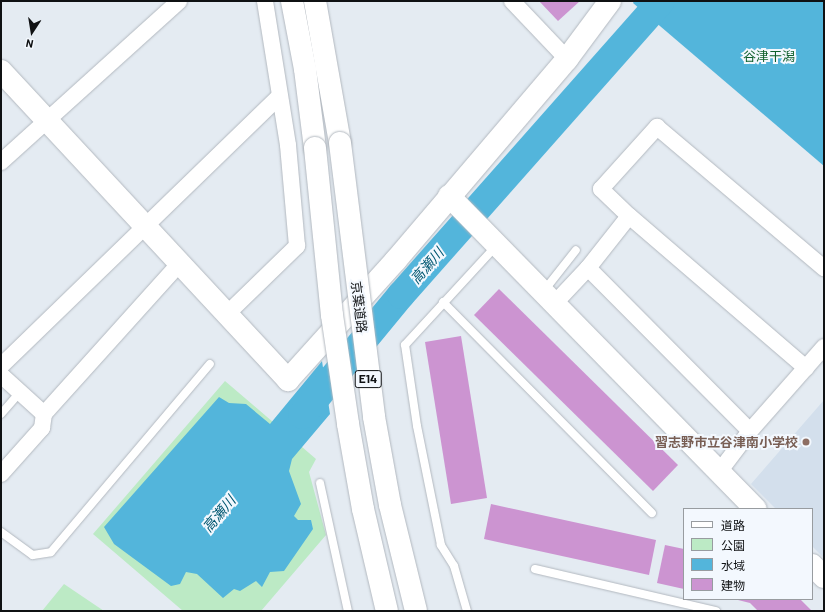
<!DOCTYPE html>
<meta charset="utf-8">
<style>
body{margin:0}
#map{position:relative;width:825px;height:612px;overflow:hidden;background:#e4ebf2;font-family:Barlow,"Noto Sans JP",sans-serif}
div>[style]{position:absolute}
[style*='--x']{left:calc(var(--x)*1px);top:calc(var(--y)*1px);width:calc(var(--w)*1px);rotate:calc(var(--a)*1deg)}
.built>*{inset:0;background:#d3dfec}
.green>*{inset:0;background:#bceac5}
.water>*{inset:0;background:#53b5db}
.river>*{height:28px;margin:-14px;padding:0 14px;transform-origin:14px;border-radius:14px;background:#53b5db}
.building>*{inset:0;background:#cc94d1}
.roads{filter:drop-shadow(0 0 1px #b2b8bf) drop-shadow(0 0 1px #b2b8bf)}
.lane>*{height:8px;margin:-4px;padding:0 4px;transform-origin:4px;border-radius:4px;background:#fff}
.street>*{height:16px;margin:-8px;padding:0 8px;transform-origin:8px;border-radius:8px;background:#fff}
.secondary>*{height:22px;margin:-11px;padding:0 11px;transform-origin:11px;border-radius:11px;background:#fff}
.highway>*{height:22px;margin:-11px;padding:0 11px;transform-origin:11px;border-radius:11px;background:#fff}
.bridges{filter:drop-shadow(0 0 1px #b2b8bf) drop-shadow(0 0 1px #b2b8bf)}
.highway-bridge>*{height:22px;margin:-11px;padding:0 11px;transform-origin:11px;border-radius:11px;background:#fff}
.dots>*{width:11px;height:11px;translate:-50% -50%;box-sizing:border-box;border:2px solid #f3f8fe;border-radius:50%}
span{translate:-50% -50%;white-space:nowrap;text-align:center;line-height:1.15;-webkit-text-stroke:4px #f3f8fe;paint-order:stroke}
.shield-label span{padding:1px 3px;background:#f3f8fe;border:1px solid;border-radius:3px;-webkit-text-stroke-width:0}
.shield-label{font-size:12px;color:#0f1113;font-weight:700}
.park-label{font-size:13px;color:#10602d}
.street-label{font-size:13px;color:#0f1113}
.education-label{font-size:13px;color:#785e54;font-weight:700}
.right{translate:-100% -50%;text-align:right}
.water-label{font-size:14px;color:#005771;font-style:italic}
.frame{position:absolute;inset:0;border:2px solid #0f1113;pointer-events:none}
.legend{position:absolute;left:683px;top:508px;width:130px;height:92px;box-sizing:border-box;background:#f3f8fe;border:1px solid #989ca0;margin:0;padding:5px 7px;list-style:none;font-size:12px;color:#0f1113}
.legend li{display:flex;align-items:center;gap:8px;height:20px}
.legend b{width:20px;border:1px solid #989ca0}
.north{position:absolute;left:12px;top:12px;width:40px;height:40px;-webkit-text-stroke:3px #f3f8fe;paint-order:stroke;rotate:192deg;font-size:11px;font-weight:700;line-height:16px;text-align:center;color:#0f1113}
.north::after{content:'';display:block;margin:auto;width:14px;height:18px;background:#0f1113;clip-path:polygon(50% 0,100% 100%,50% 72%,0 100%)}
</style>
<div id="map">
<div class="built">
<i style="clip-path:polygon(824px 400px,824px 558px,812px 546px,812px 509px,776px 509px,751px 484px)"></i>
</div>
<div class="green">
<i style="clip-path:polygon(225px 381px,316px 459px,309px 472px,326px 535px,261px 611px,183px 611px,93px 534px)"></i>
<i style="clip-path:polygon(64px 584px,104px 611px,42px 611px)"></i>
</div>
<div class="water">
<i style="clip-path:polygon(634px 1px,824px 1px,824px 166px,633px 3px)"></i>
<i style="clip-path:polygon(322px 361px,330px 414px,292px 459px,289px 471px,301px 504px,294px 516px,298px 520px,311px 520px,313px 529px,284px 571px,270px 572px,262px 587px,256px 581px,240px 591px,234px 589px,223px 598px,197px 574px,186px 572px,180px 584px,171px 586px,114px 544px,104px 527px,219px 397px,229px 403px,246px 404px,270px 424px)"></i>
</div>
<div class="river">
<i style="--x:302;--y:415;--w:156;--a:-50.5"></i>
<i style="--x:401;--y:295;--w:392;--a:-48.5"></i>
</div>
<div class="building">
<i style="clip-path:polygon(539px 1px,580px 1px,558px 21px)"></i>
<i style="clip-path:polygon(499px 289px,678px 465px,653px 491px,474px 315px)"></i>
<i style="clip-path:polygon(461px 336px,487px 498px,451px 504px,425px 342px)"></i>
<i style="clip-path:polygon(491px 504px,656px 540px,649px 575px,484px 539px)"></i>
<i style="clip-path:polygon(665px 545px,684px 549px,684px 589px,657px 583px)"></i>
<i style="clip-path:polygon(734px 599px,800px 599px,812px 611px,758px 611px,750px 603px)"></i>
</div>
<div class="roads">
<div class="lane">
<i style="--x:543;--y:292;--w:53;--a:-51.8"></i>
<i style="--x:443;--y:302;--w:297;--a:45.3"></i>
<i style="--x:1;--y:414;--w:29;--a:-49"></i>
<i style="--x:320;--y:483;--w:131;--a:77.7"></i>
<i style="--x:1;--y:532;--w:39;--a:36"></i>
<i style="--x:33;--y:555;--w:18;--a:-9"></i>
<i style="--x:51;--y:552;--w:246;--a:-49.8"></i>
<i style="--x:535;--y:569;--w:186;--a:13.1"></i>
<i style="--x:467;--y:611;--w:47;--a:-106.1"></i>
<i style="--x:454;--y:566;--w:25;--a:-122"></i>
<i style="--x:441;--y:545;--w:121;--a:-101.4"></i>
<i style="--x:417;--y:426;--w:82;--a:-98.4"></i>
<i style="--x:405;--y:345;--w:134;--a:-47.4"></i>
</div>
<div class="street">
<i style="--x:512;--y:1;--w:80;--a:46.5"></i>
<i style="--x:1;--y:162;--w:240;--a:-42.1"></i>
<i style="--x:588;--y:268;--w:230;--a:45.2"></i>
<i style="--x:555;--y:303;--w:48;--a:-46.7"></i>
<i style="--x:588;--y:268;--w:66;--a:-51.7"></i>
<i style="--x:227;--y:314;--w:98;--a:-44.2"></i>
<i style="--x:297;--y:246;--w:101;--a:-95.1"></i>
<i style="--x:288;--y:145;--w:146;--a:-99.1"></i>
<i style="--x:1;--y:366;--w:388;--a:-44.1"></i>
<i style="--x:806;--y:368;--w:233;--a:-139.3"></i>
<i style="--x:629;--y:216;--w:39;--a:-136"></i>
<i style="--x:601;--y:189;--w:84;--a:-47.9"></i>
<i style="--x:657;--y:127;--w:219;--a:40.2"></i>
<i style="--x:1;--y:375;--w:58;--a:42.2"></i>
<i style="--x:719;--y:472;--w:51;--a:-52.9"></i>
<i style="--x:750;--y:431;--w:112;--a:-48.6"></i>
<i style="--x:1;--y:474;--w:62;--a:-48.3"></i>
<i style="--x:42;--y:428;--w:14;--a:-82"></i>
<i style="--x:44;--y:414;--w:203;--a:-48"></i>
</div>
<div class="secondary">
<i style="--x:1;--y:71;--w:422;--a:47.1"></i>
<i style="--x:288;--y:380;--w:161;--a:-48"></i>
<i style="--x:396;--y:260;--w:264;--a:-49.6"></i>
<i style="--x:567;--y:59;--w:72;--a:-53.4"></i>
<i style="--x:449;--y:196;--w:438;--a:45.6"></i>
<i style="--x:812;--y:565;--w:17;--a:45"></i>
</div>
<div class="highway">
<i style="--x:292;--y:1;--w:69;--a:79.2"></i>
<i style="--x:305;--y:69;--w:80;--a:82.8"></i>
<i style="--x:315;--y:1;--w:144;--a:80"></i>
</div>
</div>
<div class="bridges">
<div class="highway-bridge">
<i style="--x:340;--y:143;--w:276;--a:82.9"></i>
<i style="--x:374;--y:417;--w:89;--a:79.7"></i>
<i style="--x:390;--y:505;--w:109;--a:76.2"></i>
<i style="--x:315;--y:148;--w:168;--a:84.2"></i>
<i style="--x:332;--y:315;--w:110;--a:81.6"></i>
<i style="--x:348;--y:424;--w:86;--a:80"></i>
<i style="--x:363;--y:509;--w:105;--a:76.8"></i>
</div>
</div>
<div class="dots">
<i style="left:806px;top:442px;background:#8d6e63"></i>
</div>
<div class="shield-label">
<span style="left:368px;top:379px">E14</span>
</div>
<div class="park-label">
<span style="left:769px;top:56px">谷津干潟</span>
</div>
<div class="street-label">
<span style="left:359px;top:307px;rotate:83deg">京葉道路</span>
</div>
<div class="education-label">
<span class="right" style="left:798px;top:442px">習志野市立谷津南小学校</span>
</div>
<div class="water-label">
<span style="left:427px;top:266px;rotate:-49deg">高瀬川</span>
<span style="left:219px;top:514px;rotate:-50deg">高瀬川</span>
</div>
<div class="frame"></div>
<ul class="legend">
<li><b style="height:5px;background:#fff"></b>道路</li>
<li><b style="height:11px;background:#bceac5"></b>公園</li>
<li><b style="height:11px;background:#53b5db"></b>水域</li>
<li><b style="height:11px;background:#cc94d1"></b>建物</li>
</ul>
<div class="north">N</div>
</div>
